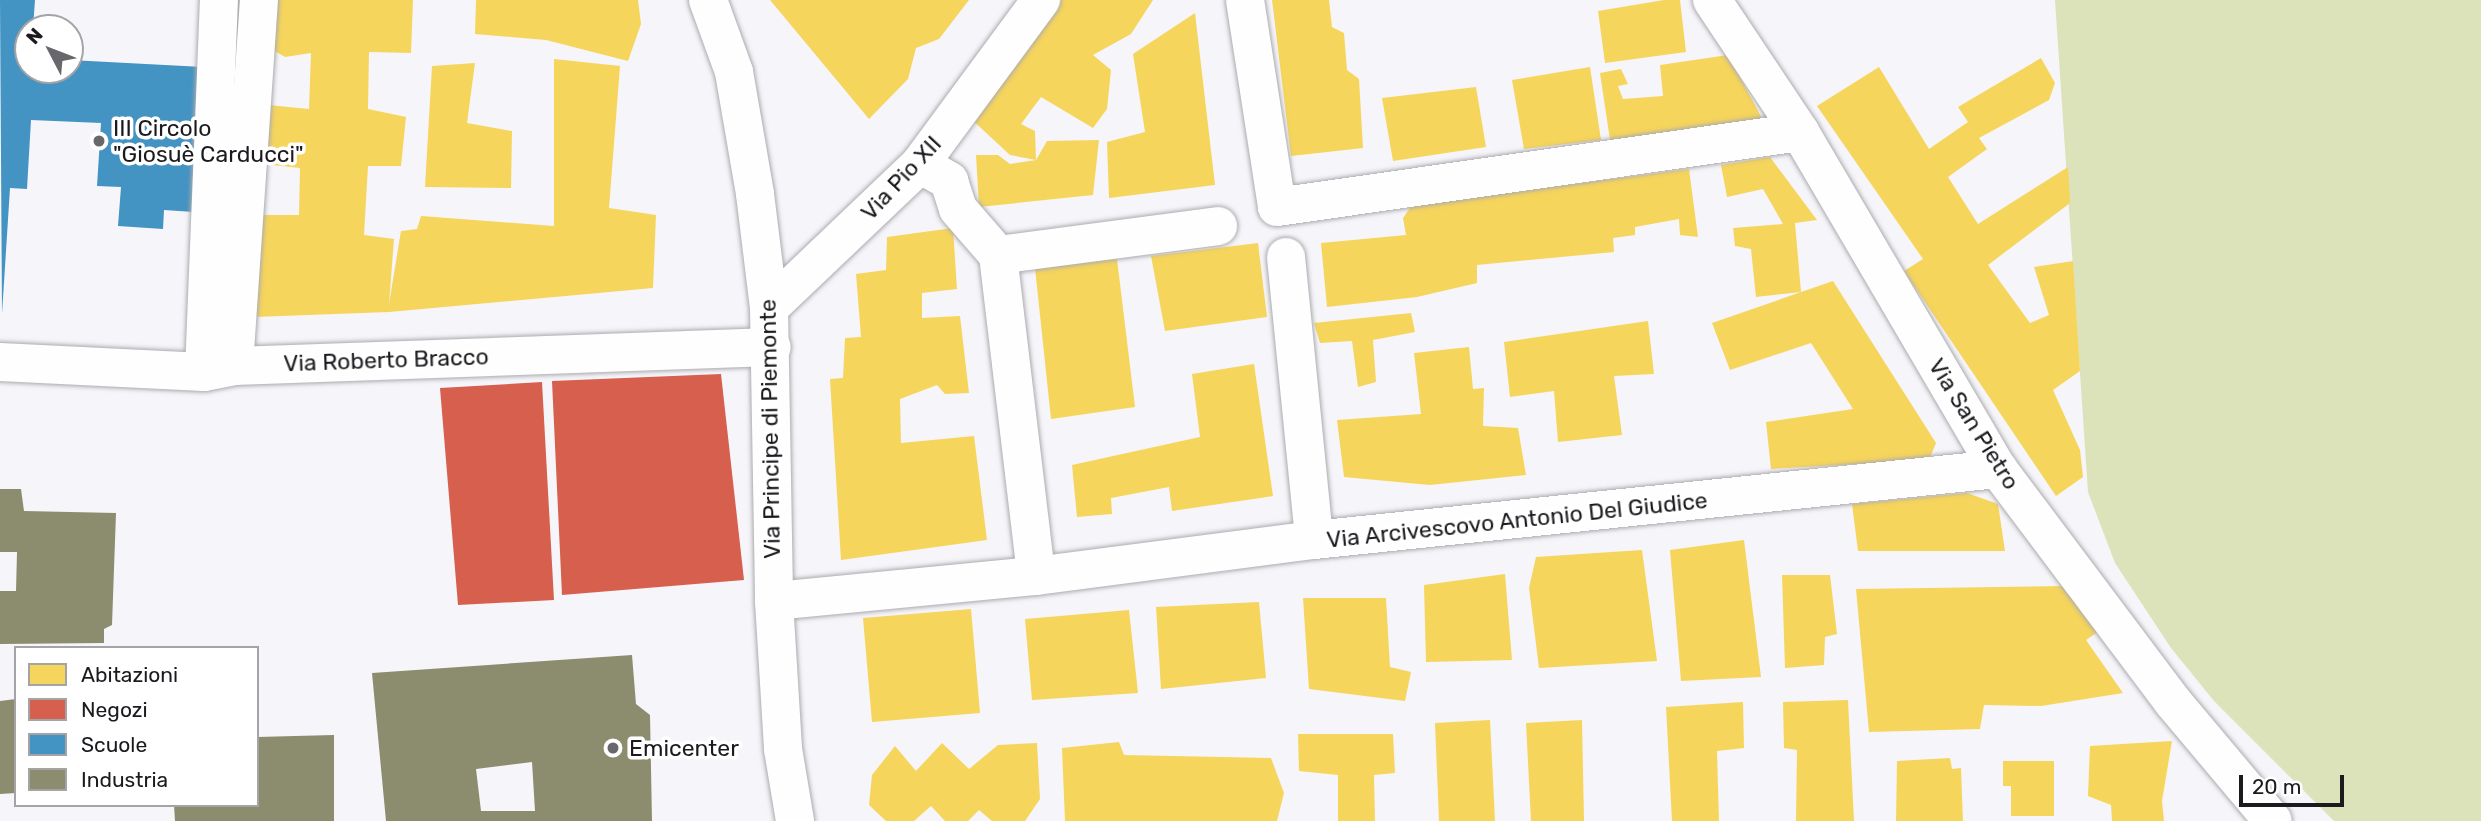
<!DOCTYPE html>
<meta charset="utf-8">
<style>
body{margin:0}
#map{position:relative;width:2481px;height:821px;overflow:hidden;background:#f6f5fa;font-family:Rubik,sans-serif}
div>[style]{position:absolute}
[style*='--x']{left:calc(var(--x)*1px);top:calc(var(--y)*1px);width:calc(var(--w)*1px);rotate:calc(var(--a)*1deg)}
.green>*{inset:0;background:#dce3bb}
.homes>*{inset:0;background:#f6d55c}
.shops>*{inset:0;background:#d6604d}
.schools>*{inset:0;background:#4393c3}
.industry>*{inset:0;background:#8c8c6e}
.roads{filter:drop-shadow(0 0 2px #acabaf) drop-shadow(0 0 2px #acabaf)}
.street>*{height:38px;margin:-19px;padding:0 19px;transform-origin:19px;border-radius:19px;background:#fefefe}
.secondary>*{height:38px;margin:-19px;padding:0 19px;transform-origin:19px;border-radius:19px;background:#fefefe}
.dots>*{width:19px;height:19px;translate:-50% -50%;box-sizing:border-box;border:4px solid #fff;border-radius:50%}
span{translate:-50% -50%;white-space:nowrap;text-align:center;line-height:1.15;-webkit-text-stroke:7px #fff;paint-order:stroke}
.poi-label{font-size:23px;color:#1b1a1e}
.left{translate:0 -50%;text-align:left}
.street-label{font-size:23px;color:#1b1a1e}
.legend{position:absolute;left:14px;top:646px;width:245px;height:161px;box-sizing:border-box;background:#fff;border:2px solid #a4a3a5;margin:0;padding:9px 12px;list-style:none;font-size:21px;color:#1b1a1e}
.legend li{display:flex;align-items:center;gap:14px;height:35px}
.legend b{width:35px;border:2px solid #a4a3a5}
.north{position:absolute;left:14px;top:14px;width:70px;height:70px;box-sizing:border-box;background:#fff;border:2px solid #a4a3a5;border-radius:50%;rotate:312deg;font-size:19px;font-weight:700;line-height:28px;text-align:center;color:#1b1a1e}
.north::after{content:'';display:block;margin:auto;width:24px;height:32px;background:#68676b;clip-path:polygon(50% 0,100% 100%,50% 72%,0 100%)}
.scale{position:absolute;left:2239px;top:775px;width:105px;height:32px;box-sizing:border-box;border:4px solid #1b1a1e;border-top:0;padding-left:9px;font-size:21px;line-height:24px;white-space:nowrap;color:#1b1a1e;-webkit-text-stroke:5px #fff;paint-order:stroke}
</style>
<div id="map">
<div class="green">
<i style="clip-path:polygon(2055px 0,2481px 0,2481px 821px,2334px 821px,2214px 701px,2171px 648px,2115px 563px,2088px 492px)"></i>
</div>
<div class="homes">
<i style="clip-path:polygon(275px 0,413px 0,411px 53px,369px 52px,368px 109px,406px 117px,401px 166px,368px 166px,364px 235px,394px 239px,389px 304px,401px 231px,417px 229px,421px 216px,554px 226px,554px 59px,620px 66px,609px 208px,656px 215px,653px 288px,389px 312px,253px 317px,262px 215px,299px 215px,300px 168px,263px 164px,268px 105px,309px 109px,311px 53px,285px 57px,273px 50px)"></i>
<i style="clip-path:polygon(476px 0,638px 0,641px 24px,628px 61px,546px 40px,475px 34px)"></i>
<i style="clip-path:polygon(770px 0,969px 0,939px 39px,916px 48px,908px 79px,869px 119px)"></i>
<i style="clip-path:polygon(1057px 0,1153px 0,1131px 34px,1093px 55px,1111px 70px,1107px 109px,1093px 128px,1041px 97px,1021px 124px,1035px 131px,1036px 160px,1047px 141px,1099px 140px,1093px 195px,979px 207px,976px 155px,998px 155px,1010px 164px,1036px 160px,1010px 155px,969px 117px)"></i>
<i style="clip-path:polygon(1272px 0,1329px 0,1332px 27px,1344px 33px,1347px 70px,1359px 79px,1363px 148px,1291px 156px)"></i>
<i style="clip-path:polygon(1664px 0,1680px 0,1686px 52px,1605px 63px,1598px 11px)"></i>
<i style="clip-path:polygon(1195px 13px,1215px 185px,1109px 198px,1107px 142px,1145px 132px,1133px 54px)"></i>
<i style="clip-path:polygon(1728px 55px,1765px 124px,1610px 140px,1600px 73px,1621px 69px,1628px 84px,1618px 86px,1623px 99px,1663px 96px,1660px 65px)"></i>
<i style="clip-path:polygon(2041px 58px,2055px 83px,2049px 100px,1979px 138px,1987px 149px,1948px 177px,1978px 224px,2068px 167px,2070px 203px,1988px 265px,2030px 323px,2049px 315px,2034px 267px,2073px 261px,2080px 371px,2053px 390px,2080px 450px,2083px 477px,2056px 496px,1904px 271px,1923px 259px,1817px 106px,1879px 67px,1929px 149px,1968px 122px,1958px 107px)"></i>
<i style="clip-path:polygon(475px 63px,467px 123px,512px 131px,511px 188px,425px 187px,432px 66px)"></i>
<i style="clip-path:polygon(1590px 67px,1601px 140px,1524px 149px,1512px 80px)"></i>
<i style="clip-path:polygon(1476px 87px,1486px 147px,1393px 161px,1382px 98px)"></i>
<i style="clip-path:polygon(1770px 157px,1817px 220px,1795px 223px,1801px 292px,1756px 297px,1751px 249px,1735px 246px,1733px 228px,1783px 224px,1763px 189px,1727px 197px,1721px 165px)"></i>
<i style="clip-path:polygon(1689px 169px,1698px 237px,1680px 235px,1679px 219px,1635px 227px,1635px 235px,1613px 238px,1614px 252px,1477px 265px,1477px 283px,1417px 297px,1327px 307px,1321px 243px,1406px 235px,1403px 218px,1412px 205px)"></i>
<i style="clip-path:polygon(953px 228px,957px 289px,922px 293px,922px 318px,960px 316px,969px 393px,945px 394px,937px 385px,900px 399px,901px 443px,974px 436px,987px 540px,841px 560px,830px 379px,843px 378px,845px 338px,861px 337px,856px 274px,886px 270px,887px 237px)"></i>
<i style="clip-path:polygon(1258px 243px,1267px 317px,1165px 331px,1151px 256px)"></i>
<i style="clip-path:polygon(1117px 259px,1135px 407px,1051px 419px,1035px 268px)"></i>
<i style="clip-path:polygon(1833px 281px,1936px 443px,1929px 460px,1771px 469px,1766px 422px,1853px 409px,1811px 343px,1730px 370px,1712px 323px)"></i>
<i style="clip-path:polygon(1411px 313px,1415px 332px,1373px 340px,1376px 382px,1358px 387px,1352px 341px,1320px 343px,1314px 323px)"></i>
<i style="clip-path:polygon(1648px 321px,1654px 374px,1614px 376px,1622px 435px,1558px 442px,1554px 391px,1510px 397px,1504px 342px)"></i>
<i style="clip-path:polygon(1469px 347px,1473px 389px,1484px 388px,1483px 426px,1518px 428px,1526px 475px,1430px 485px,1344px 477px,1337px 420px,1421px 414px,1414px 353px)"></i>
<i style="clip-path:polygon(1254px 364px,1273px 496px,1172px 511px,1169px 487px,1111px 498px,1112px 514px,1077px 517px,1072px 465px,1200px 437px,1192px 374px)"></i>
<i style="clip-path:polygon(1967px 493px,1998px 504px,2005px 551px,1858px 551px,1852px 504px)"></i>
<i style="clip-path:polygon(1744px 540px,1761px 677px,1681px 681px,1670px 550px)"></i>
<i style="clip-path:polygon(1642px 550px,1657px 661px,1539px 668px,1529px 588px,1536px 557px)"></i>
<i style="clip-path:polygon(1505px 574px,1512px 660px,1426px 662px,1424px 585px)"></i>
<i style="clip-path:polygon(1782px 575px,1830px 575px,1837px 634px,1825px 637px,1824px 665px,1785px 668px)"></i>
<i style="clip-path:polygon(2066px 586px,2099px 631px,2086px 640px,2123px 693px,2041px 706px,1984px 705px,1980px 729px,1869px 732px,1856px 589px)"></i>
<i style="clip-path:polygon(1303px 598px,1386px 598px,1390px 667px,1411px 672px,1405px 701px,1309px 689px)"></i>
<i style="clip-path:polygon(1259px 602px,1266px 678px,1161px 689px,1156px 607px)"></i>
<i style="clip-path:polygon(971px 609px,980px 713px,872px 722px,863px 618px)"></i>
<i style="clip-path:polygon(1129px 610px,1138px 693px,1032px 700px,1025px 619px)"></i>
<i style="clip-path:polygon(1848px 700px,1854px 821px,1796px 821px,1797px 750px,1784px 748px,1783px 702px)"></i>
<i style="clip-path:polygon(1743px 702px,1744px 748px,1717px 751px,1719px 821px,1672px 821px,1666px 707px)"></i>
<i style="clip-path:polygon(1490px 720px,1495px 821px,1439px 821px,1435px 723px)"></i>
<i style="clip-path:polygon(1582px 720px,1584px 821px,1531px 821px,1526px 723px)"></i>
<i style="clip-path:polygon(1298px 734px,1393px 734px,1395px 773px,1374px 775px,1375px 821px,1338px 821px,1338px 775px,1299px 771px)"></i>
<i style="clip-path:polygon(2172px 741px,2162px 801px,2164px 821px,2112px 821px,2111px 805px,2088px 796px,2090px 746px)"></i>
<i style="clip-path:polygon(1119px 742px,1124px 755px,1271px 758px,1284px 793px,1277px 821px,1065px 821px,1062px 748px)"></i>
<i style="clip-path:polygon(942px 743px,969px 769px,998px 745px,1037px 743px,1040px 799px,1025px 821px,992px 821px,979px 810px,968px 821px,945px 821px,931px 806px,914px 821px,886px 821px,869px 805px,872px 775px,895px 746px,916px 771px)"></i>
<i style="clip-path:polygon(1950px 758px,1952px 769px,1961px 768px,1963px 821px,1896px 821px,1897px 761px)"></i>
<i style="clip-path:polygon(2003px 761px,2054px 761px,2054px 816px,2011px 816px,2011px 786px,2003px 786px)"></i>
</div>
<div class="shops">
<i style="clip-path:polygon(721px 374px,744px 580px,562px 595px,552px 381px)"></i>
<i style="clip-path:polygon(542px 382px,554px 600px,458px 605px,440px 388px)"></i>
</div>
<div class="schools">
<i style="clip-path:polygon(0 0,35px 0,33px 28px,28px 28px,28px 70px,70px 70px,70px 60px,203px 67px,194px 212px,164px 210px,163px 229px,118px 226px,121px 187px,97px 186px,101px 123px,31px 120px,27px 189px,10px 188px,2px 314px)"></i>
</div>
<div class="industry">
<i style="clip-path:polygon(0 489px,21px 489px,24px 511px,116px 513px,112px 625px,104px 629px,104px 643px,0 644px,0 591px,16px 591px,17px 552px,0 552px)"></i>
<i style="clip-path:polygon(evenodd,632px 655px,636px 704px,650px 715px,652px 821px,386px 821px,372px 673px,632px 655px,532px 762px,535px 811px,481px 811px,476px 769px,532px 762px)"></i>
<i style="clip-path:polygon(16px 699px,16px 793px,0 794px,0 701px)"></i>
<i style="clip-path:polygon(334px 735px,334px 821px,175px 821px,174px 805px,257px 805px,257px 737px)"></i>
</div>
<div class="roads">
<div class="street">
<i style="--x:1245;--y:0;--w:209;--a:81.2"></i>
<i style="--x:1277;--y:207;--w:528;--a:-8.16"></i>
<i style="--x:1712;--y:0;--w:159;--a:56.3"></i>
<i style="--x:1800;--y:132;--w:391;--a:59.6"></i>
<i style="--x:1998;--y:469;--w:291;--a:53.1"></i>
<i style="--x:2173;--y:702;--w:155;--a:50"></i>
<i style="--x:920;--y:164;--w:34;--a:30"></i>
<i style="--x:949;--y:181;--w:29;--a:72"></i>
<i style="--x:958;--y:209;--w:61;--a:49"></i>
<i style="--x:998;--y:255;--w:323;--a:83.2"></i>
<i style="--x:998;--y:255;--w:222;--a:-7.5"></i>
<i style="--x:1286;--y:257;--w:284;--a:84.3"></i>
<i style="--x:769;--y:308;--w:209;--a:-43.6"></i>
<i style="--x:920;--y:164;--w:204;--a:-53.6"></i>
<i style="--x:0;--y:362;--w:204;--a:2.8"></i>
<i style="--x:204;--y:372;--w:31;--a:-11"></i>
<i style="--x:234;--y:366;--w:538;--a:-2.02"></i>
<i style="--x:234;--y:366;--w:367;--a:-86.1"></i>
<i style="--x:204;--y:372;--w:372;--a:-87.7"></i>
<i style="--x:774;--y:601;--w:263;--a:-5.5"></i>
<i style="--x:1036;--y:576;--w:280;--a:-7.4"></i>
<i style="--x:1314;--y:540;--w:688;--a:-5.93"></i>
</div>
<div class="secondary">
<i style="--x:708;--y:0;--w:77;--a:70.1"></i>
<i style="--x:734;--y:72;--w:124;--a:80.2"></i>
<i style="--x:755;--y:194;--w:115;--a:83"></i>
<i style="--x:769;--y:308;--w:293;--a:89"></i>
<i style="--x:774;--y:601;--w:148;--a:86.5"></i>
<i style="--x:783;--y:749;--w:73;--a:80.5"></i>
</div>
</div>
<div class="dots">
<i style="left:99px;top:141px;background:#68676b"></i>
<i style="left:613px;top:748px;background:#68676b"></i>
</div>
<div class="poi-label">
<span class="left" style="left:113px;top:141px">III Circolo<br>"Giosuè Carducci"</span>
<span class="left" style="left:629px;top:748px">Emicenter</span>
</div>
<div class="street-label">
<span style="left:901px;top:178px;rotate:-47deg">Via Pio XII</span>
<span style="left:386px;top:360px;rotate:-2deg">Via Roberto Bracco</span>
<span style="left:1974px;top:424px;rotate:58deg">Via San Pietro</span>
<span style="left:770px;top:429px;rotate:-91deg">Via Principe di Piemonte</span>
<span style="left:1517px;top:520px;rotate:-6deg">Via Arcivescovo Antonio Del Giudice</span>
</div>
<ul class="legend">
<li><b style="height:19px;background:#f6d55c"></b>Abitazioni</li>
<li><b style="height:19px;background:#d6604d"></b>Negozi</li>
<li><b style="height:19px;background:#4393c3"></b>Scuole</li>
<li><b style="height:19px;background:#8c8c6e"></b>Industria</li>
</ul>
<div class="north">N</div>
<div class="scale">20 m</div>
</div>
